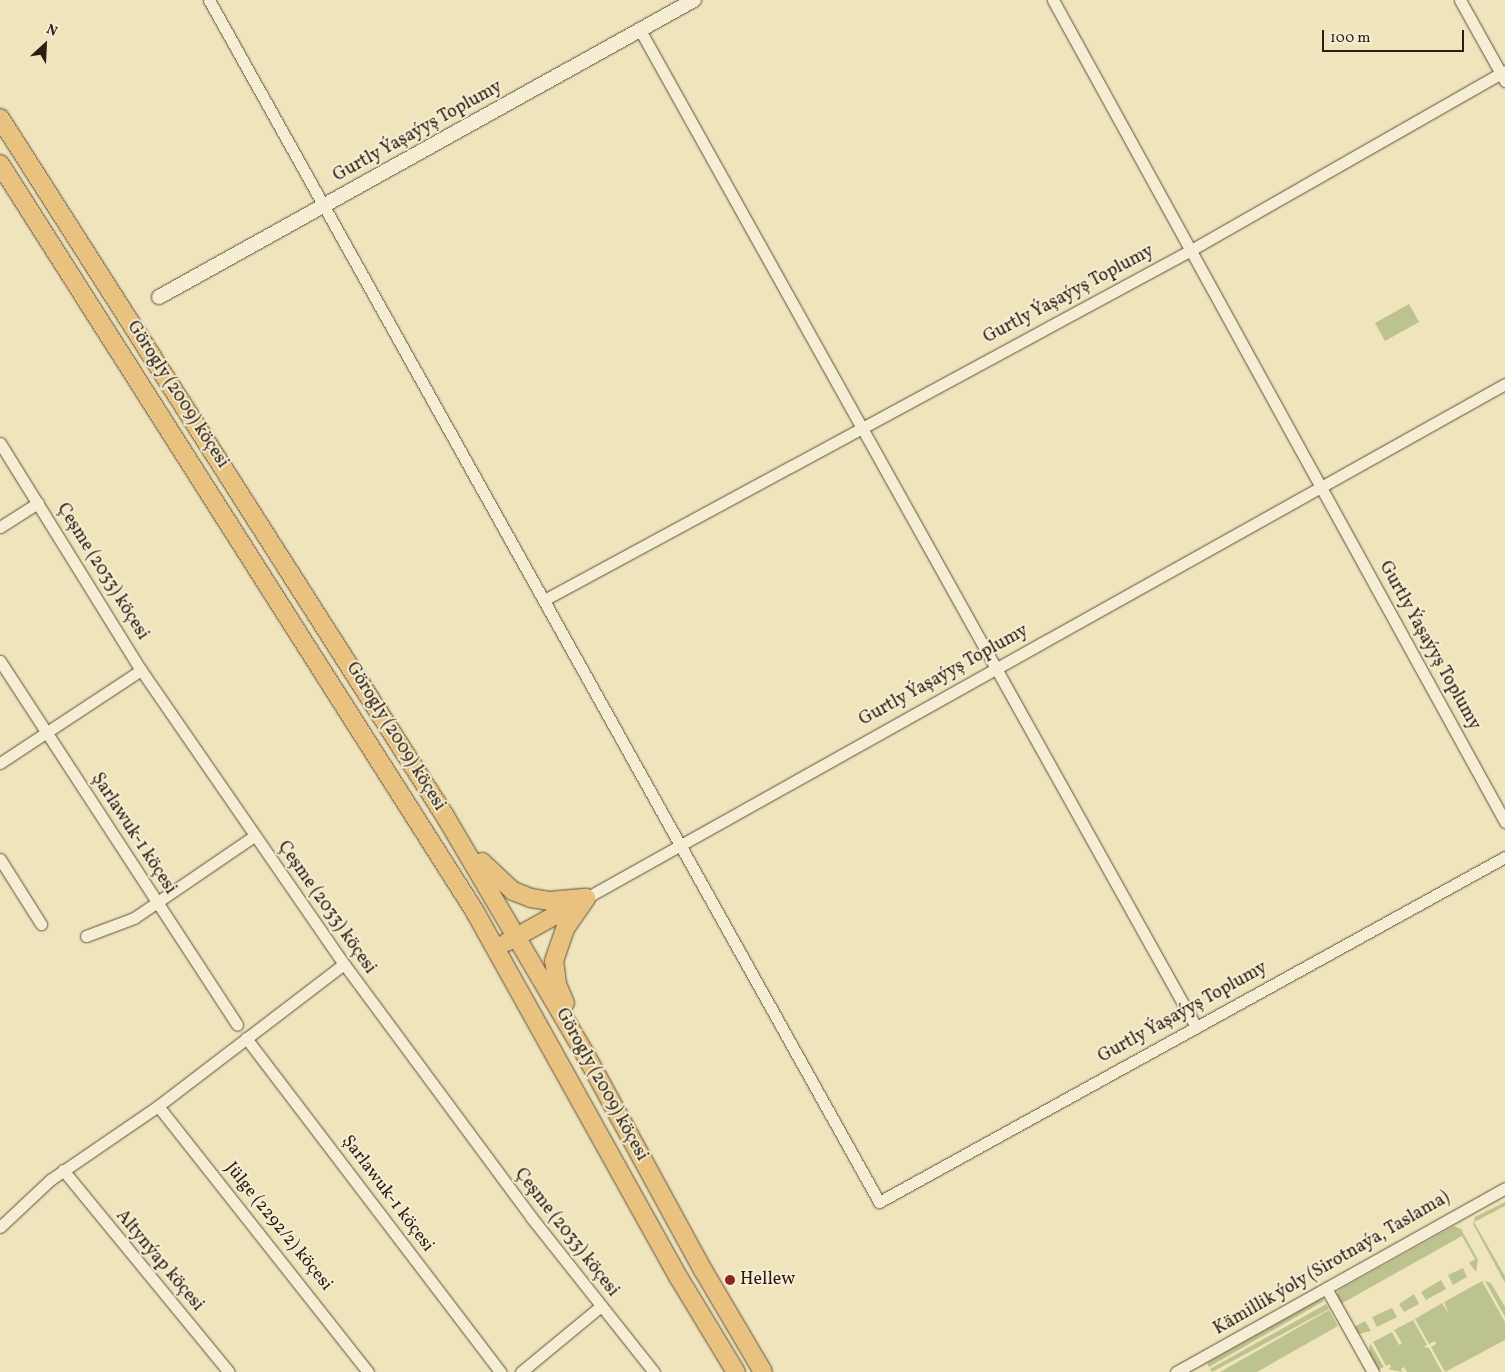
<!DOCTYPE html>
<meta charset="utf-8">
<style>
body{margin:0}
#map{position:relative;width:1505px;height:1372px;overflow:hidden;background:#f0e4bd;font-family:Vollkorn,serif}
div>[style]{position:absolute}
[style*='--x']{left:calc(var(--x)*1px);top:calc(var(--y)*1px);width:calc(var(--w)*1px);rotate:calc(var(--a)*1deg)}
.green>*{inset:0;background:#bdc38f}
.roads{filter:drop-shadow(0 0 1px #5c503b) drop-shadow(0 0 1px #5c503b)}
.minor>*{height:11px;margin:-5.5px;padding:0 5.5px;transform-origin:5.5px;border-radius:5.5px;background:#f5edd4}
.tertiary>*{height:14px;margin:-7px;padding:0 7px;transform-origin:7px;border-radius:7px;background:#f5edd4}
.primary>*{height:18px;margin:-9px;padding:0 9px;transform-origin:9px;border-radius:9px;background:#e8c27e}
.dots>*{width:14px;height:14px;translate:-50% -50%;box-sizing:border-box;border:2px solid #f5edd4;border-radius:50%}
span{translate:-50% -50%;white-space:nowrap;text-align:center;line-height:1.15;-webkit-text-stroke:4px #f5edd4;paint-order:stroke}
.street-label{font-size:18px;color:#2b1e10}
.poi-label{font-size:18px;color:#2b1e10}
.left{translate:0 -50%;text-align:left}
.north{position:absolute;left:20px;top:20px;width:50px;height:50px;-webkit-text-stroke:4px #f5edd4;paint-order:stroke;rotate:25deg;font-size:14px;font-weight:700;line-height:20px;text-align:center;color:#2b1e10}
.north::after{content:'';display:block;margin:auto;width:18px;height:22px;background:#2b1e10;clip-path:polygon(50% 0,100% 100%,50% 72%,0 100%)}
.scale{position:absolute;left:1322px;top:30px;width:142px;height:22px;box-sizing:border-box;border:2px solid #2b1e10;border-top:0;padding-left:6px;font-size:15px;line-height:18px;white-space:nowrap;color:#2b1e10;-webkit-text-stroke:4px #f5edd4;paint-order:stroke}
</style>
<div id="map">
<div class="green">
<i style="clip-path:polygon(1409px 304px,1419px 322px,1385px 341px,1375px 323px)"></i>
<i style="clip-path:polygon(1505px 1202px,1505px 1206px,1474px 1222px,1505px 1276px,1505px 1283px,1473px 1224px,1475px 1217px)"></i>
<i style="clip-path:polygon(1454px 1226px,1461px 1229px,1478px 1260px,1476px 1272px,1469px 1263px,1475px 1259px,1462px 1236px,1339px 1305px,1335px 1296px,1339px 1290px)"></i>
<i style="clip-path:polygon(1463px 1268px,1467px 1277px,1453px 1285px,1448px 1275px)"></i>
<i style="clip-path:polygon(1441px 1280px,1446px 1289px,1426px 1300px,1421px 1292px)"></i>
<i style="clip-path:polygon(1482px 1281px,1505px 1322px,1505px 1340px,1445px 1372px,1431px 1347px,1436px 1344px,1435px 1341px,1429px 1344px,1415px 1319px,1442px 1303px,1449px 1314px,1444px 1302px)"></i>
<i style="clip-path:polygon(1485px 1281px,1491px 1283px,1505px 1307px,1505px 1317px)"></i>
<i style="clip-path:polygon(1414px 1294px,1419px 1304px,1404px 1312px,1399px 1304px)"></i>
<i style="clip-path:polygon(1322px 1298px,1324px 1301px,1209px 1367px,1207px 1363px)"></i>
<i style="clip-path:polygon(1326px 1304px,1329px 1309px,1212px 1372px,1210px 1369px)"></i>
<i style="clip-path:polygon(1392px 1308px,1397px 1317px,1377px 1327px,1372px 1317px)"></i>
<i style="clip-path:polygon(1329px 1310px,1338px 1326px,1257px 1372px,1220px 1372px)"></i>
<i style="clip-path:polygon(1413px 1320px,1427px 1345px,1424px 1347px,1429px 1348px,1442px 1372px,1407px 1372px,1404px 1367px,1401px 1369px,1402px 1372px,1388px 1369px,1391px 1367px,1390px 1364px,1386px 1366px,1373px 1342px,1392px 1332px,1399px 1345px,1402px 1343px,1394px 1330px)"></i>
<i style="clip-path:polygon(1365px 1321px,1371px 1331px,1359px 1334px,1354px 1327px)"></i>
<i style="clip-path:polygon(1370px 1343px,1384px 1367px,1378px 1370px,1369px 1353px)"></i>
</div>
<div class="roads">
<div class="minor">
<i style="--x:209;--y:0;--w:1376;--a:60.86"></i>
<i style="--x:879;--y:1202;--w:715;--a:-28.86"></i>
<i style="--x:1053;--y:0;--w:938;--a:61.19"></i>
<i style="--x:1460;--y:0;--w:93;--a:60.9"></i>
<i style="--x:640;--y:30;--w:1142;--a:60.85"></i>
<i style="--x:0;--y:443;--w:267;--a:58.2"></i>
<i style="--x:141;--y:670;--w:357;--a:55.4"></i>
<i style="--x:344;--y:964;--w:315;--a:53.5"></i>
<i style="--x:531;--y:1217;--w:198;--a:51.6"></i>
<i style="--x:0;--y:527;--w:45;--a:-32.3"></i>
<i style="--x:544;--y:600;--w:736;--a:-28.41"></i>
<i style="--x:1191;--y:250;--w:361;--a:-29.7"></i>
<i style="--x:0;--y:661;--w:434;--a:56.9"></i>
<i style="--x:0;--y:763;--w:169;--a:-33.4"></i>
<i style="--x:0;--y:859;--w:77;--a:57.8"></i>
<i style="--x:586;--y:898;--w:1053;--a:-29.22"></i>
<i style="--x:86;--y:936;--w:51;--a:-20.6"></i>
<i style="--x:134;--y:918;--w:145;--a:-34.3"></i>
<i style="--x:246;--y:1038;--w:420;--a:52.7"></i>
<i style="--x:158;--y:1106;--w:339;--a:51.7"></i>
<i style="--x:63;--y:1170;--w:261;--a:50.6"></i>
<i style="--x:0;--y:1227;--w:69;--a:-43.2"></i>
<i style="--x:50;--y:1180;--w:131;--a:-34.4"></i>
<i style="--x:158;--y:1106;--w:234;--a:-37.4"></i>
<i style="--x:1326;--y:1288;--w:96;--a:60.8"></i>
<i style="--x:521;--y:1372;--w:104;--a:-39.5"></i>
<i style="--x:1176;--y:1372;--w:377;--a:-29.2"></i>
</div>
<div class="tertiary">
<i style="--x:159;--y:297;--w:612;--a:-29.04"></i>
</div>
<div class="primary">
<i style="--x:0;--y:118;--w:828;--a:57.48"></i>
<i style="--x:445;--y:816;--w:274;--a:59.5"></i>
<i style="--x:584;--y:1052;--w:248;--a:61.4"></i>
<i style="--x:703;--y:1270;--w:118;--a:59.5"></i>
<i style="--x:0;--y:164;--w:884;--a:57.57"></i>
<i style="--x:474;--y:910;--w:421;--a:60.9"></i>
<i style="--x:679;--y:1278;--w:110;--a:58.8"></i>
<i style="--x:482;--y:862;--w:42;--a:43.1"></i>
<i style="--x:513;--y:891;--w:19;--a:21"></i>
<i style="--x:531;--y:898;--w:18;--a:9"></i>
<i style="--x:549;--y:901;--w:37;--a:-5"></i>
<i style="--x:507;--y:942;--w:85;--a:-29"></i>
<i style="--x:565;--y:1003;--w:21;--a:-113"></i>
<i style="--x:557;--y:984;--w:23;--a:-97"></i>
<i style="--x:554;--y:961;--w:36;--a:-71"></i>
<i style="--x:566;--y:927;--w:35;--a:-55"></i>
</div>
</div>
<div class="dots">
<i style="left:730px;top:1280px;background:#8f2418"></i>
</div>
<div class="street-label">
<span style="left:418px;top:132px;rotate:-29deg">Gurtly Ýaşaýyş Toplumy</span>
<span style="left:1069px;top:295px;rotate:-28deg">Gurtly Ýaşaýyş Toplumy</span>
<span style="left:177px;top:395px;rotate:57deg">Görogly (2009) köçesi</span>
<span style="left:102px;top:572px;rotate:58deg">Çeşme (2033) köçesi</span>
<span style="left:1429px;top:646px;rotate:61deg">Gurtly Ýaşaýyş Toplumy</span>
<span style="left:944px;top:676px;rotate:-29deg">Gurtly Ýaşaýyş Toplumy</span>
<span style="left:395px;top:737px;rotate:58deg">Görogly (2009) köçesi</span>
<span style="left:133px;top:834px;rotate:57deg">Şarlawuk-1 köçesi</span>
<span style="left:326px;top:908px;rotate:55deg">Çeşme (2033) köçesi</span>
<span style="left:1183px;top:1013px;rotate:-29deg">Gurtly Ýaşaýyş Toplumy</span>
<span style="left:601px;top:1085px;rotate:61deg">Görogly (2009) köçesi</span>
<span style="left:387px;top:1194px;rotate:53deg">Şarlawuk-1 köçesi</span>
<span style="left:278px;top:1227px;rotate:51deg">Jülge (2292/2) köçesi</span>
<span style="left:566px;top:1233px;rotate:52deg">Çeşme (2033) köçesi</span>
<span style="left:159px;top:1261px;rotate:50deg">Altynýap köçesi</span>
<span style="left:1332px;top:1264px;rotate:-30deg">Kämillik ýoly (Sirotnaýa, Taslama)</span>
</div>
<div class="poi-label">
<span class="left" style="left:740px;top:1280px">Hellew</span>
</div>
<div class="north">N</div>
<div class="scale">100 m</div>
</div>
